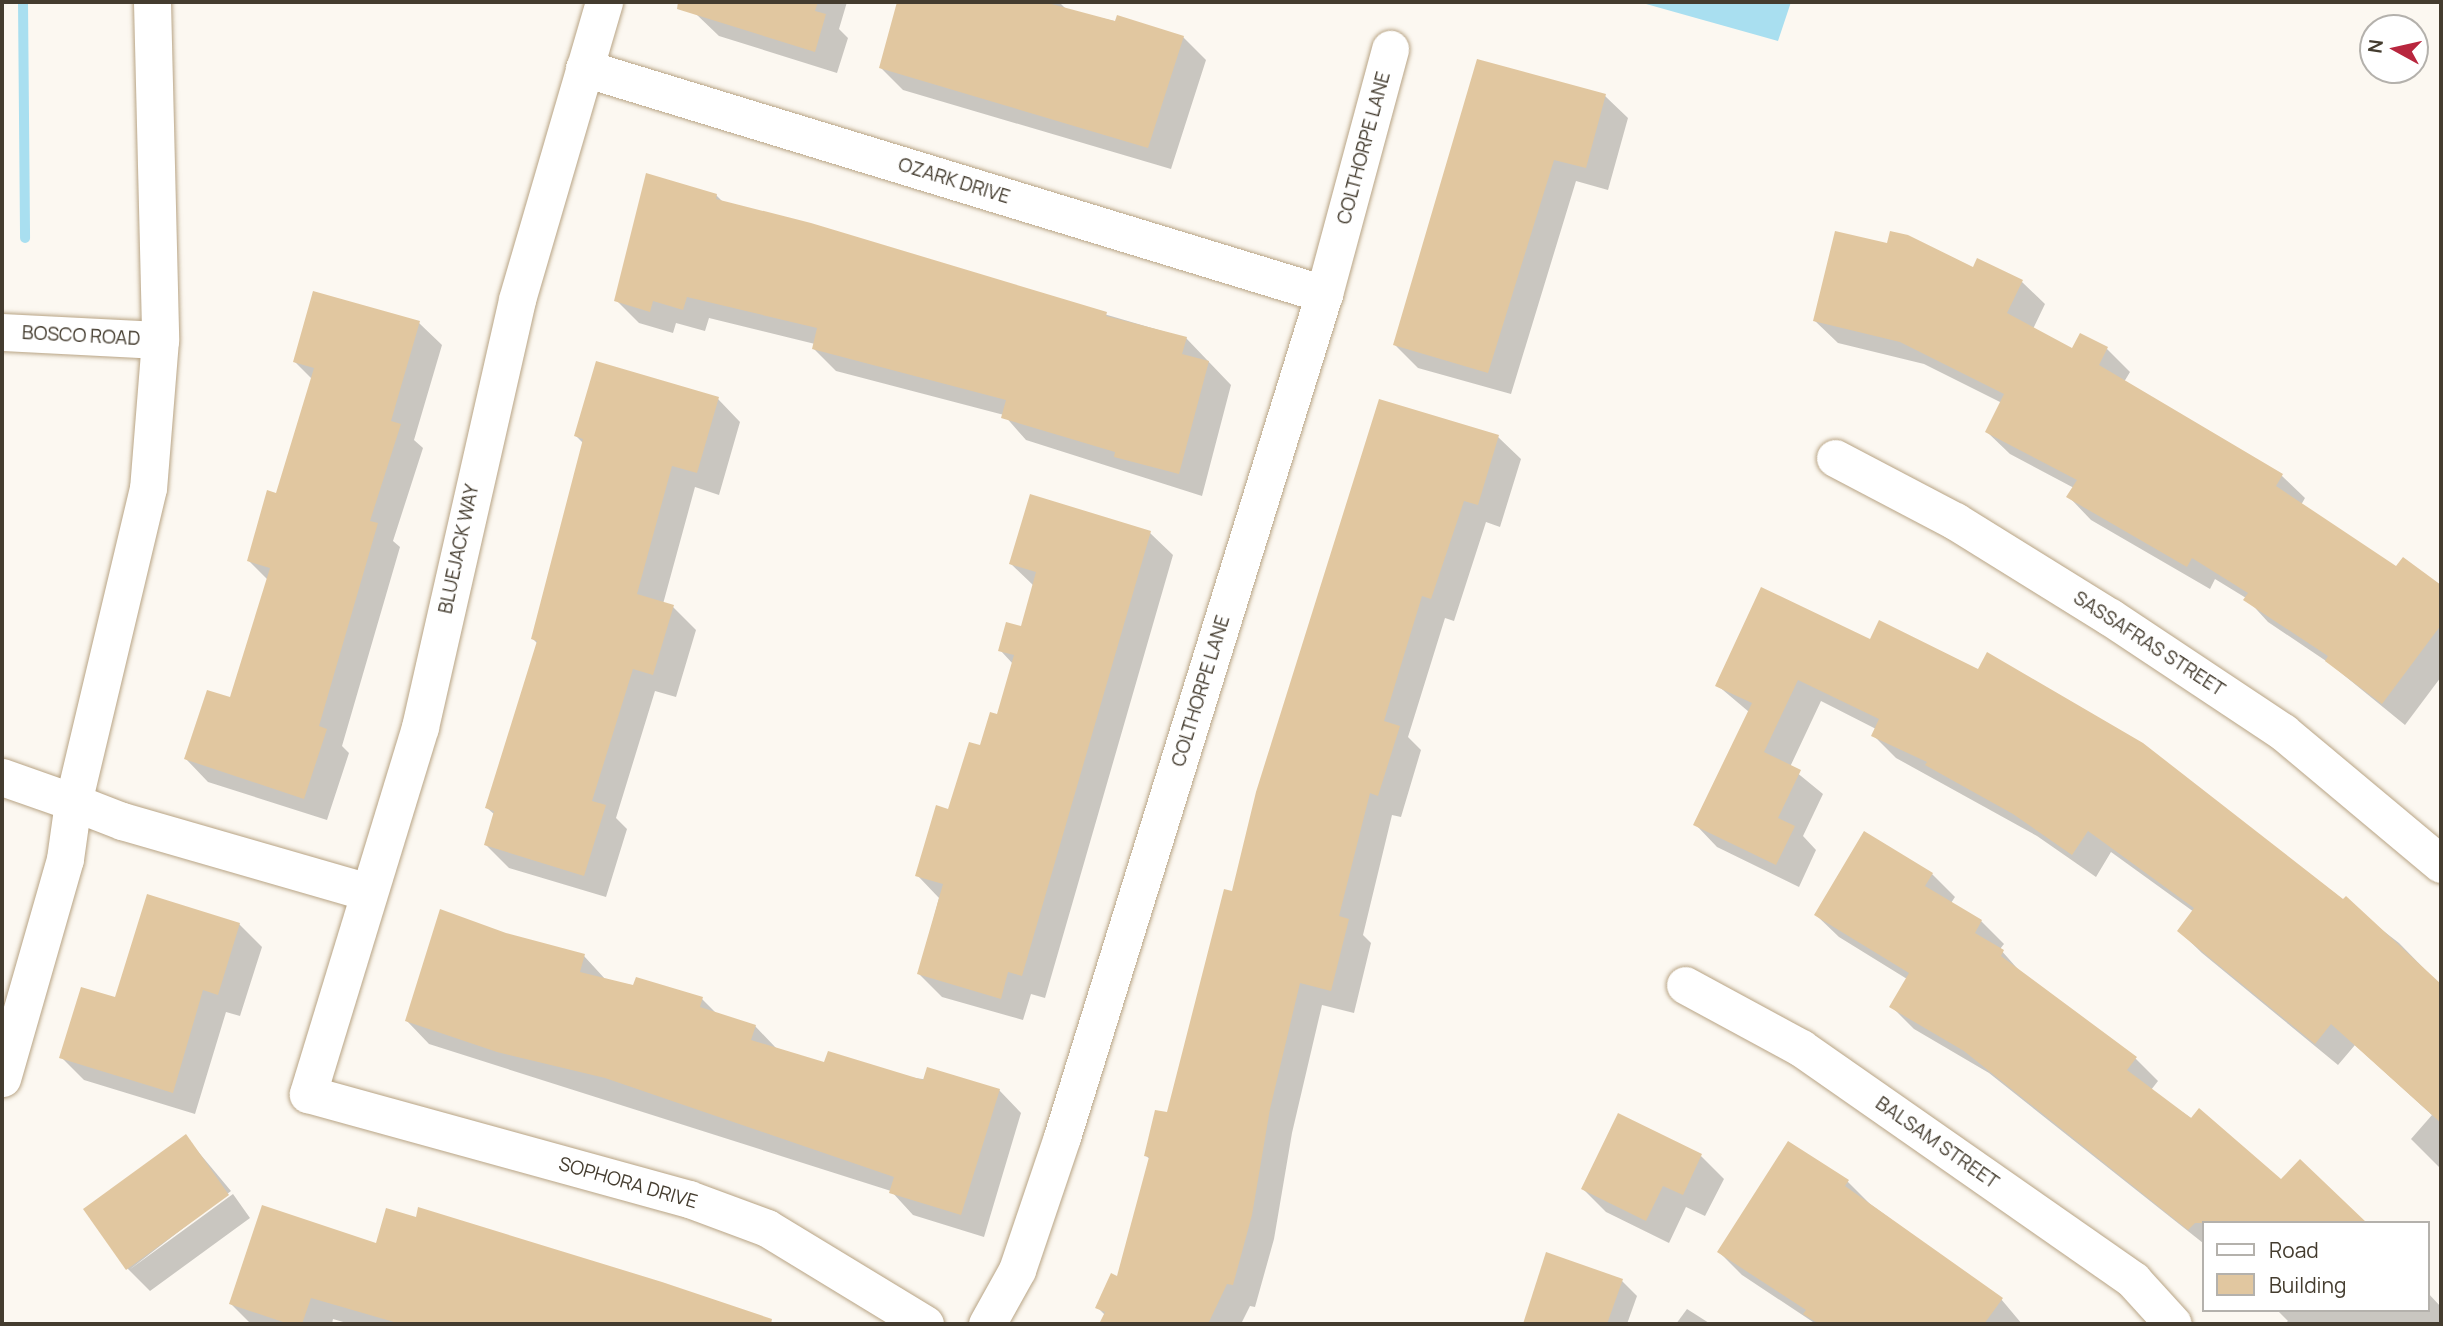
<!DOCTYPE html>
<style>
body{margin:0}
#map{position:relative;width:2443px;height:1326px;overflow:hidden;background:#fcf8f1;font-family:Manrope,sans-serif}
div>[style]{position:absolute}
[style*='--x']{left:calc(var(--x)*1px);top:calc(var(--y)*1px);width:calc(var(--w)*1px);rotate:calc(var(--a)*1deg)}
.water>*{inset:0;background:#a9dff0}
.shadow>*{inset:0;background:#0003}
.stream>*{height:10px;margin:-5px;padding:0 5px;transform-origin:5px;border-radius:5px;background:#a9dff0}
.building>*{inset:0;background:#e1c7a0}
.roads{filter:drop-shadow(0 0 2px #b8a485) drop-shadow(0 0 2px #b8a485)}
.minor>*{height:37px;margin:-18.5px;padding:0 18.5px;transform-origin:18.5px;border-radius:18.5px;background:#fff}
span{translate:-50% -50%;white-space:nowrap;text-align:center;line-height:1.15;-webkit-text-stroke:5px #fff;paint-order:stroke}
.street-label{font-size:19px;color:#443c2f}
.frame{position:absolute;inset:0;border:4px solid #443c2f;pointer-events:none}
.legend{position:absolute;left:2202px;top:1221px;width:228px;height:91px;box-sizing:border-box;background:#fff;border:2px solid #b4b1ac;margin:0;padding:9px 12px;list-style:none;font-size:21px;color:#443c2f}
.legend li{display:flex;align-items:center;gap:14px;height:35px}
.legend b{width:35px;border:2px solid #b4b1ac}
.north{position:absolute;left:2359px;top:14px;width:70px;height:70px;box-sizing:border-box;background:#fff;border:2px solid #b4b1ac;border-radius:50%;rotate:278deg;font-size:19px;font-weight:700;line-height:28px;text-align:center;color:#443c2f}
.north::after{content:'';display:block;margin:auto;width:24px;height:32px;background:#b8263e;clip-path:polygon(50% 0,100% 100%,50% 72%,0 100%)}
</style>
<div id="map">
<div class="water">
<i style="clip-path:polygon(1639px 2px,1791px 2px,1778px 41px)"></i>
</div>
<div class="shadow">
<i style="clip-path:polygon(700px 2px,847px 2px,839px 29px,848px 38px,837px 73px,719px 36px,696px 14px)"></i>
<i style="clip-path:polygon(899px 2px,1059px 2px,1067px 10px,1183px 37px,1206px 60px,1171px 169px,903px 90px,881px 68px)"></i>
<i style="clip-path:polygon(1605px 96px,1628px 118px,1608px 190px,1576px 181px,1511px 394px,1418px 368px,1395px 345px)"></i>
<i style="clip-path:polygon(716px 195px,724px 203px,1186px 338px,1231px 385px,1202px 496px,1026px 440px,1004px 415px,836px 371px,814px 349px,815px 344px,709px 318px,705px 331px,676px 323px,673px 333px,639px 323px,616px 300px)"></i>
<i style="clip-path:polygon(1974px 269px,2022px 282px,2045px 304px,2033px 329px,2073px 350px,2107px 349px,2130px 372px,2124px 382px,2282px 476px,2305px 498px,2301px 505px,2396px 569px,2404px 559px,2441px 587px,2441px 677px,2405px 725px,2329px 663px,2268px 622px,2246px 598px,2215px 579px,2210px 589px,2091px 520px,2069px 497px,2074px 488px,2010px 454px,1987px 432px,2002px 403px,1924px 364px,1838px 343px,1815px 321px)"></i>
<i style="clip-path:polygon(419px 323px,442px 345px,414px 440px,423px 448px,393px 541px,400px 547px,342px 746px,349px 753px,327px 820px,208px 782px,186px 759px,231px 699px,268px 580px,249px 561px,277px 495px,312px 379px,295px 362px)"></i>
<i style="clip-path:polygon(718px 399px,740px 422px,719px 495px,695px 487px,663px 604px,673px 607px,696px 630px,676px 697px,655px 691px,616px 818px,627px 829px,606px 897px,509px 868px,486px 845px,495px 815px,487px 808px,538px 644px,533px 639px,584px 444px,576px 436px)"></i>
<i style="clip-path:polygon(1498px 437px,1521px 459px,1500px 527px,1486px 522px,1454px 621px,1445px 618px,1408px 737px,1421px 750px,1401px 817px,1392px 815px,1363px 935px,1371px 943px,1354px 1013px,1322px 1005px,1292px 1133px,1274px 1239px,1255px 1307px,1250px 1306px,1241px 1324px,1100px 1324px,1105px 1315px,1097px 1307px,1118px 1278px,1151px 1160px,1146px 1156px,1168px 1114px,1233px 893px)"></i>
<i style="clip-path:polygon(1150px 533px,1173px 555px,1045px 998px,1031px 994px,1023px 1020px,942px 997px,919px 974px,939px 898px,917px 875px,998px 716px,1013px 664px,1000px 650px,1022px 629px,1034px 586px,1011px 564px)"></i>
<i style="clip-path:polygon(1871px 641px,1979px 672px,2142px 744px,2399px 943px,2441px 986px,2441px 1169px,2411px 1139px,2432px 1115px,2355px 1045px,2338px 1065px,2202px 953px,2179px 931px,2194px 912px,2111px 852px,2096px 877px,2037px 836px,1896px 758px,1873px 735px,1876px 729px,1821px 701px,1790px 767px,1823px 794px,1803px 836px,1816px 850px,1799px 887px,1717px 847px,1695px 824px,1749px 712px,1717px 685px)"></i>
<i style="clip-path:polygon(1932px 874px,1955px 897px,1951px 903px,1981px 921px,2004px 944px,2000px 949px,2024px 976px,2136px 1059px,2158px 1081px,2151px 1090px,2281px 1181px,2360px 1223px,2203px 1223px,2203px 1243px,1989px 1073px,1914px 1029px,1891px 1006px,1907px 979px,1839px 937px,1816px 915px)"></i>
<i style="clip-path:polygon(239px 924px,262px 947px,240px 1016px,226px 1012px,195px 1114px,84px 1080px,61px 1057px,116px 999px)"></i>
<i style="clip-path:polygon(505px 935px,584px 956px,606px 980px,702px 999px,718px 1015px,755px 1026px,777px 1049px,825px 1065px,999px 1090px,1021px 1113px,984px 1237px,913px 1215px,891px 1191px,429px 1044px,407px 1021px)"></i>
<i style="clip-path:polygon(185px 1136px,231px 1191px,129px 1270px,233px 1194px,250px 1218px,150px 1291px,127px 1268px)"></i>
<i style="clip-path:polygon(1701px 1156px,1724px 1179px,1705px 1216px,1686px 1207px,1669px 1243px,1606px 1212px,1583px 1189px)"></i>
<i style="clip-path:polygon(1847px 1181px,1870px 1204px,2001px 1299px,2022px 1324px,1816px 1324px,1742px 1275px,1719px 1252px)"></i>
<i style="clip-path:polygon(377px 1245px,750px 1314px,761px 1324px,350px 1324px,333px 1319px,332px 1324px,251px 1324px,231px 1304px)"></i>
<i style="clip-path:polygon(1547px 1254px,1622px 1281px,1637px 1296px,1627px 1324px,1525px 1324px)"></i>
<i style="clip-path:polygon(2427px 1292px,2441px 1307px,2441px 1324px,2284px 1324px,2288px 1321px,2277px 1310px,2427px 1310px)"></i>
<i style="clip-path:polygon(1687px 1309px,1709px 1323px,1710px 1324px,1676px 1324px)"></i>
</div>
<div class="stream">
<i style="--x:23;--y:2;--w:236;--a:89.5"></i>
</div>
<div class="building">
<i style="clip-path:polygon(678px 2px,818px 2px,815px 11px,826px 14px,815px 52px,677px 9px)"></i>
<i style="clip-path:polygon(897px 2px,1044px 2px,1115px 21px,1117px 15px,1184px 36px,1148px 148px,879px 68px)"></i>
<i style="clip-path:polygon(1477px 59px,1606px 94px,1586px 168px,1554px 160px,1488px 373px,1393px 345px)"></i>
<i style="clip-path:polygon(646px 173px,717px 194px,716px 199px,811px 223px,1107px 312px,1106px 316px,1187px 337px,1182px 354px,1209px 361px,1179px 474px,1114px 457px,1115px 452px,1001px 418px,1006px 400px,812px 349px,817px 328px,687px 297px,683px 310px,653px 301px,650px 312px,614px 301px)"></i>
<i style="clip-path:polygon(1835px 231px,1887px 243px,1890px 231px,1908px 235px,1973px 267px,1977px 258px,2023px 280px,2007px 313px,2072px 348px,2080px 333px,2108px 347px,2099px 365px,2283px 474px,2276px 486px,2396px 566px,2403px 557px,2441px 585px,2441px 625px,2382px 704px,2325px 661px,2328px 656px,2243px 600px,2248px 593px,2192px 558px,2187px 567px,2066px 497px,2077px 480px,1985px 432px,2004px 394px,1900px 342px,1813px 321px)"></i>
<i style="clip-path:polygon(313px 291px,420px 321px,391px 421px,401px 424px,370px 521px,378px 523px,319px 726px,327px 729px,304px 799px,184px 759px,207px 690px,230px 697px,270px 568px,247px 561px,267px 490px,276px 493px,314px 368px,293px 362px)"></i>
<i style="clip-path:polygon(596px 361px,719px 397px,697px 473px,672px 466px,637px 594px,674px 605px,653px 675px,633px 669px,592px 801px,606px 805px,584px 876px,484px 845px,494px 811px,485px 808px,537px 641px,531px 639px,583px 439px,574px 436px)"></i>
<i style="clip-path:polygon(1379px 399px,1499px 435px,1478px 505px,1464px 501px,1431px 599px,1422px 596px,1384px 721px,1400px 726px,1378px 796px,1370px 793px,1339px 916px,1349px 919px,1331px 991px,1300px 983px,1270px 1109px,1252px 1215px,1233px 1285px,1227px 1284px,1208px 1324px,1099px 1324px,1105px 1312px,1095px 1308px,1111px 1273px,1117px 1276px,1149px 1157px,1144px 1156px,1155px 1110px,1167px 1112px,1224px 889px,1232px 891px,1256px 792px)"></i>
<i style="clip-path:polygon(1030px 494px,1151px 531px,1022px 976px,1008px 972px,1001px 999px,917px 974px,943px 884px,915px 876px,936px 805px,948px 809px,969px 742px,980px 745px,990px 712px,997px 714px,1014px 655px,998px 651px,1006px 622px,1021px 626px,1036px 572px,1009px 564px)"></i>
<i style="clip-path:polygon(1761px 587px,1870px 639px,1879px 620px,1978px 669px,1987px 652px,2143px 743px,2343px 899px,2346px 896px,2441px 984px,2441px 1123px,2331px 1024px,2315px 1044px,2177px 931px,2194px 908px,2088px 831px,2072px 855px,2013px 814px,1925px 765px,1927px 762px,1871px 736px,1879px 719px,1798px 680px,1764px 752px,1801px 770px,1778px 818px,1795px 826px,1776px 865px,1693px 825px,1752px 703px,1715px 686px)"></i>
<i style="clip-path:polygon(1864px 831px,1933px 873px,1925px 886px,1982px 920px,1975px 933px,2004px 950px,2001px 956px,2137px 1057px,2127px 1070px,2191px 1118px,2199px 1108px,2281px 1179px,2300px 1159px,2367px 1223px,2195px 1223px,2188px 1230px,1964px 1051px,1889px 1007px,1909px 973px,1814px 915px)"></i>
<i style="clip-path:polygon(147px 894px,240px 923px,218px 995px,203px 990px,173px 1093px,59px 1058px,81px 987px,115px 997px)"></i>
<i style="clip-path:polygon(440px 909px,506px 933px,585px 954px,580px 972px,633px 985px,636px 977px,703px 997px,700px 1007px,756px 1025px,751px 1040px,824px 1062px,828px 1051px,923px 1080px,927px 1067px,1000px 1089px,961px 1215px,889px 1193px,894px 1177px,605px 1078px,497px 1052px,405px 1021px)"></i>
<i style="clip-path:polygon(1618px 1113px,1702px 1154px,1683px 1195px,1663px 1186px,1646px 1221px,1581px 1189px)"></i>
<i style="clip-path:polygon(186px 1134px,229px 1195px,126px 1270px,83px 1209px)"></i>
<i style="clip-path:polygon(1788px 1141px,1849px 1180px,1845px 1186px,2003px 1298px,1984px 1324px,1819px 1324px,1803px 1314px,1806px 1310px,1717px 1252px)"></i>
<i style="clip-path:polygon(262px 1205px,376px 1243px,386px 1208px,416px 1217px,418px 1207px,662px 1282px,772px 1319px,771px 1324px,401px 1324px,311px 1298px,302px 1324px,289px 1324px,229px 1304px)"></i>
<i style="clip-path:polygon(1546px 1252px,1623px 1279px,1607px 1324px,1523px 1324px)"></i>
</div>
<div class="roads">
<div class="minor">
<i style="--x:152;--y:2;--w:338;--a:88.6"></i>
<i style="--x:160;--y:340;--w:148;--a:94.6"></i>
<i style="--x:148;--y:488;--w:323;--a:103.4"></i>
<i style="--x:73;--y:802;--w:53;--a:21.2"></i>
<i style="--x:122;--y:821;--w:256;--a:16.1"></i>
<i style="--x:604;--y:2;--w:310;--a:106.3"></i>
<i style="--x:517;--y:300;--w:438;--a:102.8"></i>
<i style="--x:420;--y:727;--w:384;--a:107"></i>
<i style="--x:308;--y:1094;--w:395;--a:15.4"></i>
<i style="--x:689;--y:1199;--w:83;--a:20.4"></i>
<i style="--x:767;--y:1228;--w:185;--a:31.3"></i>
<i style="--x:584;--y:68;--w:774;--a:16.98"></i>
<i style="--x:2;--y:332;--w:158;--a:2.9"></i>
<i style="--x:1835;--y:458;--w:136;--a:27.7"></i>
<i style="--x:1955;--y:521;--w:182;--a:31.8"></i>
<i style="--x:2110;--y:617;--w:208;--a:33.6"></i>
<i style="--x:2283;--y:732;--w:206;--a:39.9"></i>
<i style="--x:2;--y:777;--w:75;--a:19.4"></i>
<i style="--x:73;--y:802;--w:58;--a:98"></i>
<i style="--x:65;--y:859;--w:228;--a:106"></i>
<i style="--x:1685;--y:985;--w:132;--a:28.5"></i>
<i style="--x:1801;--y:1048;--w:405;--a:34.9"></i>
<i style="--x:2133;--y:1280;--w:59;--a:47.7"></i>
<i style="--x:987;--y:1324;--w:62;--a:-60.9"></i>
<i style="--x:1017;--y:1270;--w:140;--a:-71.3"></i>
<i style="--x:1062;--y:1137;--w:883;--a:-72.74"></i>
<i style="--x:1324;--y:294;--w:254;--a:-74.9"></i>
</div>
</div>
<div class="street-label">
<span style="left:1364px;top:148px;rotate:-75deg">COLTHORPE LANE</span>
<span style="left:954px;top:181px;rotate:17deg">OZARK DRIVE</span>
<span style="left:81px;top:336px;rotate:3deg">BOSCO ROAD</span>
<span style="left:459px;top:549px;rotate:-78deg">BLUEJACK WAY</span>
<span style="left:2149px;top:644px;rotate:33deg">SASSAFRAS STREET</span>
<span style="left:1201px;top:691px;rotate:-73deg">COLTHORPE LANE</span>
<span style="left:1937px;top:1143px;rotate:35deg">BALSAM STREET</span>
<span style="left:628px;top:1183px;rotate:16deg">SOPHORA DRIVE</span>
</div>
<div class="frame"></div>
<ul class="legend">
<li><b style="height:9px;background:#fff"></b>Road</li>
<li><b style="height:19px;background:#e1c7a0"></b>Building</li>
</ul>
<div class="north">N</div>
</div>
